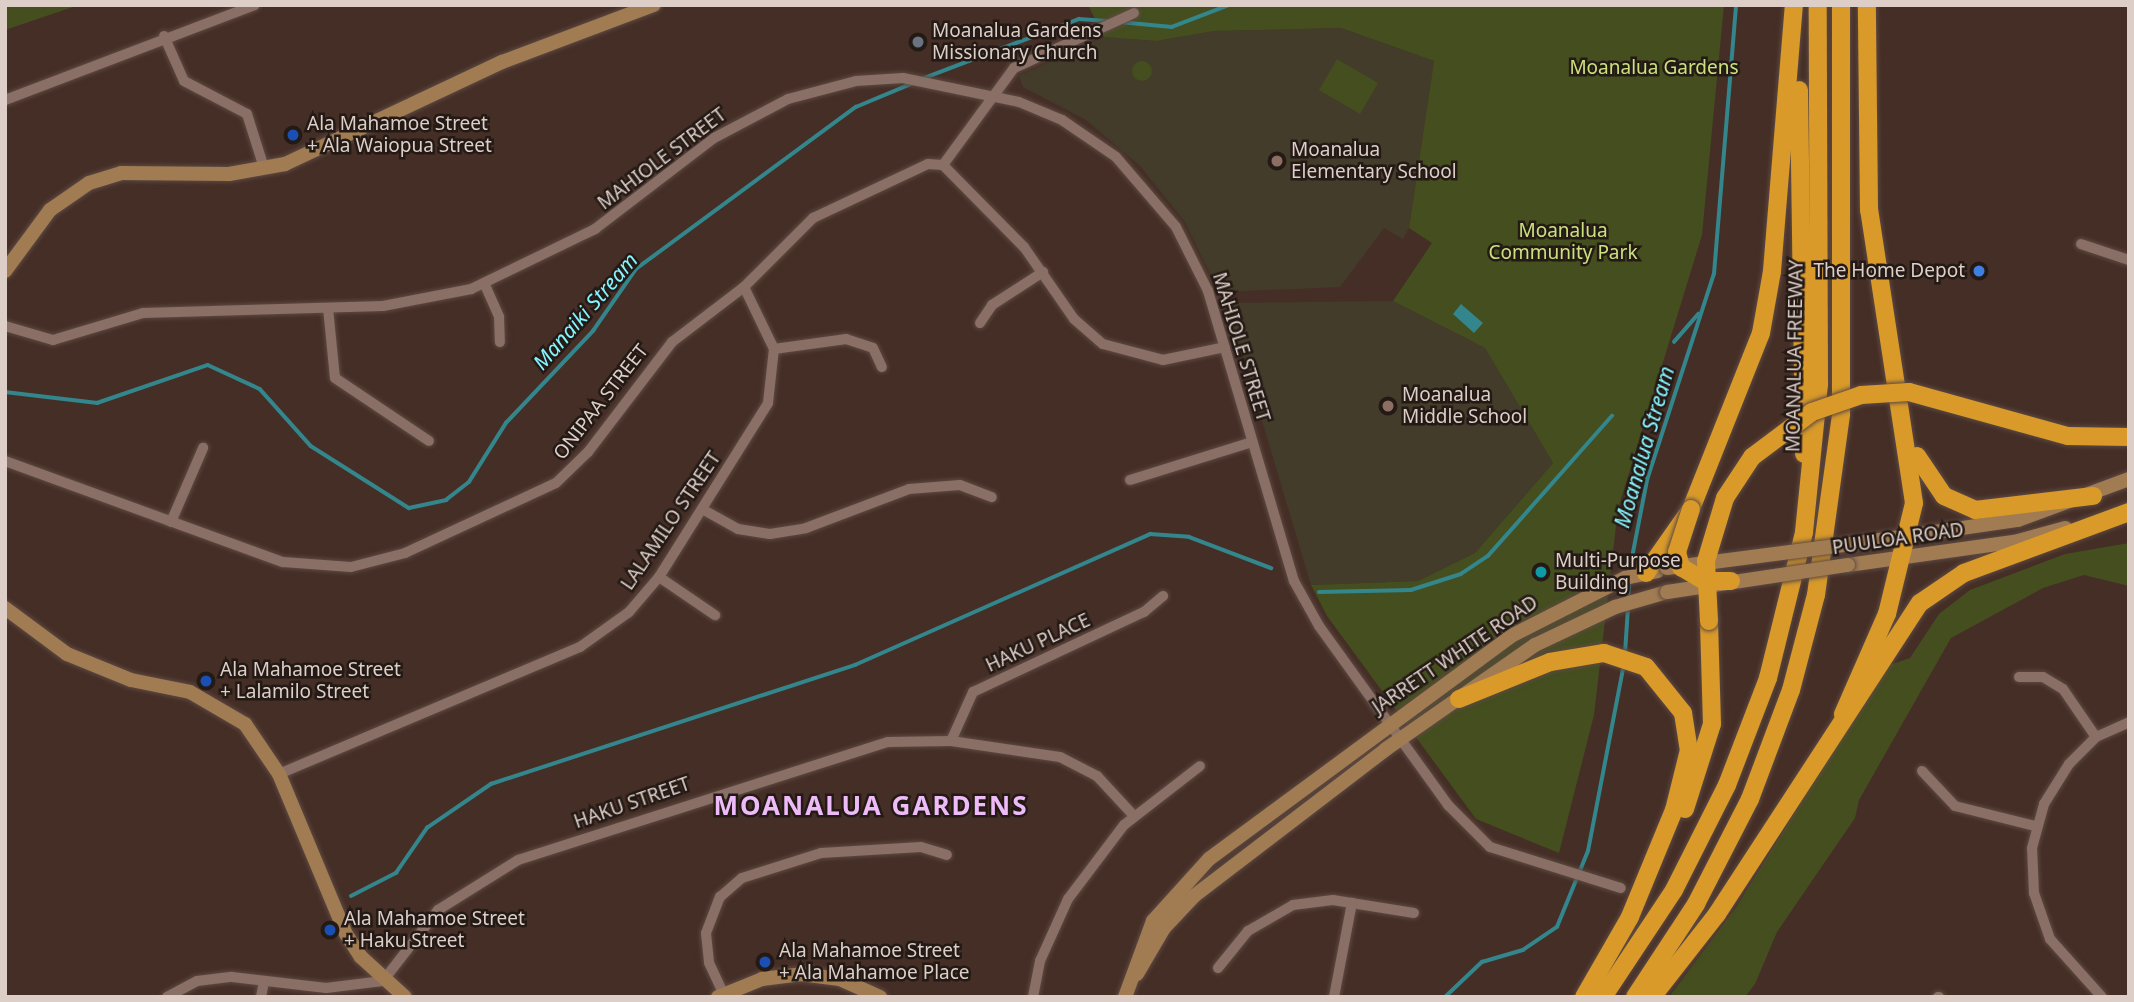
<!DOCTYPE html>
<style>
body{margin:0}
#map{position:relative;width:2134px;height:1002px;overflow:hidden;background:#452e26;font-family:"Noto Sans",sans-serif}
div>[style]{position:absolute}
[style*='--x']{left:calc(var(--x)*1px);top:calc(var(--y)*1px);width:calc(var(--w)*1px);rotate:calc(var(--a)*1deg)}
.education>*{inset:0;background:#433c2a}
.green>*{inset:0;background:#444e1e}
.round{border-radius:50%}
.water>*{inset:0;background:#34868d}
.stream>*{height:3.5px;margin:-1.75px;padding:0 1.75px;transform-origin:1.75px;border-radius:1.75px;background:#34868d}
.roads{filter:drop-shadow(0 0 2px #5d4a42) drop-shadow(0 0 2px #5d4a42)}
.street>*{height:10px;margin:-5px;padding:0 5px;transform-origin:5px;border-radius:5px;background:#896f65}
.secondary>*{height:14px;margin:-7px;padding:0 7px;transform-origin:7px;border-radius:7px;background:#a17c53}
.highway>*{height:18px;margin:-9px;padding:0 9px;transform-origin:9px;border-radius:9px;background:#d99a2a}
.bridges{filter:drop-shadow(0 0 2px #5d4a42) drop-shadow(0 0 2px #5d4a42)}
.secondary-bridge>*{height:14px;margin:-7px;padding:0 7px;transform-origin:7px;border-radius:7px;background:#a17c53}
.highway-bridge>*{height:18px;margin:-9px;padding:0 9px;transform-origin:9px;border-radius:9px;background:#d99a2a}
.dots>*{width:19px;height:19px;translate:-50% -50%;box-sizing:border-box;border:4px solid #241a15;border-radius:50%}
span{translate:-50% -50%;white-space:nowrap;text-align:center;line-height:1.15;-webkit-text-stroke:5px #241a15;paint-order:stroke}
.poi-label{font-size:19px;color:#ddcec8}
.left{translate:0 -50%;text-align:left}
.right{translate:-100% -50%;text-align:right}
.park-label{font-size:19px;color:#cbe17d}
.street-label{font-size:19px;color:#ddcec8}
.water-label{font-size:21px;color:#86f4ff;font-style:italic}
.district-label{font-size:26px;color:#eebbf9;font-weight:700;letter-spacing:2px}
.frame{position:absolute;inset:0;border:7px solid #ddcec8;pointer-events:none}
</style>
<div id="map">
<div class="education">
<i style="clip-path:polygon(1341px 28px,1434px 61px,1409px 228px,1403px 239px,1384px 228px,1340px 287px,1219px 292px,1185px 222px,1140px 166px,1086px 120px,1023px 87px,1019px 76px,1104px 37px,1156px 41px,1214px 31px)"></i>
<i style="clip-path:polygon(1393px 301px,1485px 348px,1553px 463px,1475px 553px,1418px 581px,1311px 585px,1227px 303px)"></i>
</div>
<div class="green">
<i style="clip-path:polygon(5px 5px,79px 5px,5px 30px)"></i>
<i style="clip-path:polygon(1088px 5px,1724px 5px,1702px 235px,1618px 509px,1594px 715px,1559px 853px,1476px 819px,1327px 616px,1311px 585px,1418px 581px,1475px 553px,1553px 463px,1485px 348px,1393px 301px,1432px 243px,1409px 228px,1434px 61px,1341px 28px,1214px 31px,1156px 41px,1104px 37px)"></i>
<i style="clip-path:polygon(1337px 59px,1378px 83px,1360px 114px,1319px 90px)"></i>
<i class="round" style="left:1132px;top:61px;width:20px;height:20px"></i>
<i style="clip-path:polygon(2129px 543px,2129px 586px,2084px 575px,2043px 588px,1951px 638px,1859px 800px,1855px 818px,1777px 932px,1755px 984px,1745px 997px,1669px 997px,1735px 909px,1886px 666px,1910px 658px,1939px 614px,1970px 590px,2065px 554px)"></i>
</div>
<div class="water">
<i style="clip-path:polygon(1461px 304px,1483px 323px,1474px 333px,1453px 314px)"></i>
</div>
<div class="stream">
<i style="--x:1120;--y:22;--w:52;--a:5.5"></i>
<i style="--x:1172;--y:27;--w:61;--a:-21.1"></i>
<i style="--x:922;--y:79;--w:168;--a:-20.9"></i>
<i style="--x:1079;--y:19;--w:30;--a:4"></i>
<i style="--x:1674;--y:342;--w:37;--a:-49"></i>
<i style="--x:5;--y:392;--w:93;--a:6.8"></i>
<i style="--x:97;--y:403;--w:117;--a:-18.9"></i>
<i style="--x:208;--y:365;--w:57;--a:24.8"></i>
<i style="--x:260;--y:389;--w:76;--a:48.2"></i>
<i style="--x:311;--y:446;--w:116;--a:32.3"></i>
<i style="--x:409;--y:508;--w:38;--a:-12"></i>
<i style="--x:446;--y:500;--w:29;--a:-38"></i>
<i style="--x:469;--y:482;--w:70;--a:-57.9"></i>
<i style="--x:506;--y:423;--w:127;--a:-46.6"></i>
<i style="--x:593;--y:331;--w:75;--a:-55.3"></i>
<i style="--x:636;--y:269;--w:273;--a:-36.4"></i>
<i style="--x:856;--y:107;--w:60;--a:-22.7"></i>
<i style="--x:1629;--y:573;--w:95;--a:-79"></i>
<i style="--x:1647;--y:480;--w:217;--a:-72"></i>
<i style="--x:1714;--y:274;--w:270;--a:-85.3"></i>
<i style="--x:1319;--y:592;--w:92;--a:-1.2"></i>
<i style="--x:1411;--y:590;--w:52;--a:-17.7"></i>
<i style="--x:1461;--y:574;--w:32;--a:-34"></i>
<i style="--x:1488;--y:556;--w:187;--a:-48.5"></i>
<i style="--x:1628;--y:601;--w:21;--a:-87"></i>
<i style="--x:1625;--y:653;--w:45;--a:-86.2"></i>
<i style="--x:351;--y:896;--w:51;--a:-27.1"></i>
<i style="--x:396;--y:873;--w:55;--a:-55.4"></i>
<i style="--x:427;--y:828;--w:78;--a:-34.5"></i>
<i style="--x:491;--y:784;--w:383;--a:-18.1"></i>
<i style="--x:855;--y:665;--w:323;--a:-23.9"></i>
<i style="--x:1150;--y:534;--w:39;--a:4"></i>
<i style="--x:1189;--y:537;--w:88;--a:20.7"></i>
<i style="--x:1445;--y:997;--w:51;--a:-43.4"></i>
<i style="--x:1482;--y:962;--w:43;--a:-16.3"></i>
<i style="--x:1523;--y:950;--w:41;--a:-34.1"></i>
<i style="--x:1557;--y:927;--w:82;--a:-67.8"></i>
<i style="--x:1588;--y:851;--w:190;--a:-79.1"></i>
</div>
<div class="roads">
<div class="street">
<i style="--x:164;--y:36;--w:49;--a:66"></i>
<i style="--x:184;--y:81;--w:71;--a:27.6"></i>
<i style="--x:247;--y:114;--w:57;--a:72.5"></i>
<i style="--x:5;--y:100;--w:267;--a:-20.8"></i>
<i style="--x:943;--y:165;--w:115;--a:45.4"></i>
<i style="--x:1024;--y:247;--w:88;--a:55.2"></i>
<i style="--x:1074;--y:319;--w:38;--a:41"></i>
<i style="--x:1103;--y:344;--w:62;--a:14.9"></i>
<i style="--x:1163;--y:360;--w:63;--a:-11.8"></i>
<i style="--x:2081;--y:244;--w:51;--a:18.4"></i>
<i style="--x:485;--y:285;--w:35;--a:66"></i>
<i style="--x:499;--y:317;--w:25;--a:88"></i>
<i style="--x:328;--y:308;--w:70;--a:84.3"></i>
<i style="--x:335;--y:378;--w:113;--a:33.8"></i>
<i style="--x:980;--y:323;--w:22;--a:-56"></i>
<i style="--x:992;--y:305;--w:61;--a:-32.9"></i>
<i style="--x:5;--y:326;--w:50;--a:16.3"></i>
<i style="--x:53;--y:340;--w:94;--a:-16.7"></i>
<i style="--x:143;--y:313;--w:240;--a:-1.7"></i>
<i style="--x:383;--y:306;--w:90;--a:-10.9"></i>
<i style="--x:471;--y:289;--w:138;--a:-25.8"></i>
<i style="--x:595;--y:229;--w:150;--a:-37.4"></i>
<i style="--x:714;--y:138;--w:84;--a:-27.8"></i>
<i style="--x:788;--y:99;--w:70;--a:-14.8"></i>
<i style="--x:856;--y:81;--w:47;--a:-3.7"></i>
<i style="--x:903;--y:78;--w:118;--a:11.7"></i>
<i style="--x:1019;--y:102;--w:47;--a:22.7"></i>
<i style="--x:1062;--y:120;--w:65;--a:34.4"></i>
<i style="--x:1116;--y:157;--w:92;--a:49.4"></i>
<i style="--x:1176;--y:227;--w:72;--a:63.4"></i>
<i style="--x:1208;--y:291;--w:302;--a:73.5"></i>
<i style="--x:1294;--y:581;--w:51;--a:60.9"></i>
<i style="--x:1319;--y:626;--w:221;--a:54.2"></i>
<i style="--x:1448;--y:805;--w:59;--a:45"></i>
<i style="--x:1490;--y:847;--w:137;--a:17.4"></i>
<i style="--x:774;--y:349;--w:73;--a:-7.9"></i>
<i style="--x:846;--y:339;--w:28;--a:18"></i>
<i style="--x:873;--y:348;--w:21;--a:65"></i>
<i style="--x:5;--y:461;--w:296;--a:20"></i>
<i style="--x:283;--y:562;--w:68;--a:4.2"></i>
<i style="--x:351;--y:567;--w:56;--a:-14.5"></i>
<i style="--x:405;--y:553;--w:166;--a:-24.9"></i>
<i style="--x:556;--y:483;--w:45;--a:-44.1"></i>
<i style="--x:588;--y:452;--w:138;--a:-52.6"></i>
<i style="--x:672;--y:342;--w:91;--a:-37.4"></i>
<i style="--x:744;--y:287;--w:98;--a:-45"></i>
<i style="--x:813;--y:218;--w:127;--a:-25.2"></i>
<i style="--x:928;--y:164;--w:15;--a:4"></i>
<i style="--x:943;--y:165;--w:120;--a:-53.8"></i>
<i style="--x:1014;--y:68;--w:132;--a:-24.6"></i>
<i style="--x:1130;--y:480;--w:128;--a:-17.3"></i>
<i style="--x:702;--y:509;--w:41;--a:29.1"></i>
<i style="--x:738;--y:529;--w:32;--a:9"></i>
<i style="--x:770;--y:534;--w:36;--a:-9"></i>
<i style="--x:806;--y:528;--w:110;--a:-20.7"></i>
<i style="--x:909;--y:489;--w:51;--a:-4.5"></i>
<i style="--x:960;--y:485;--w:34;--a:21"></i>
<i style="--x:171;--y:522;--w:81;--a:-66.6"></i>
<i style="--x:659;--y:577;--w:68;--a:34.2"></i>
<i style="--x:2019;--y:677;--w:24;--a:0"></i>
<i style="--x:2043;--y:677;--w:23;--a:31"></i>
<i style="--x:2063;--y:689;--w:58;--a:55.5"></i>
<i style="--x:951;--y:741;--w:54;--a:-65.8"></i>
<i style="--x:973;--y:692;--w:189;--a:-25.1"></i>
<i style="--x:1144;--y:612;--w:25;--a:-40"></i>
<i style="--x:1922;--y:771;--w:48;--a:46.7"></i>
<i style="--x:1955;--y:806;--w:82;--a:14"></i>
<i style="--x:279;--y:774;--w:327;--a:-22.9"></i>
<i style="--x:580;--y:647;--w:60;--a:-35.5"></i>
<i style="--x:629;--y:612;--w:46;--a:-49.4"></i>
<i style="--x:659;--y:577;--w:205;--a:-57.9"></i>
<i style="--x:768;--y:403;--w:54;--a:-83.7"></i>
<i style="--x:774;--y:349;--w:69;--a:-115.8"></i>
<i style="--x:1218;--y:968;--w:48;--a:-51"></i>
<i style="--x:1248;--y:931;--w:52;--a:-30"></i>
<i style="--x:1293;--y:905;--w:40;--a:-7.1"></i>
<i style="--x:1333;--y:900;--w:82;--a:9.1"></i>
<i style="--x:167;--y:997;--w:34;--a:-28"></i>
<i style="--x:197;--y:981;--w:35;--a:-7"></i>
<i style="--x:232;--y:977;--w:95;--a:6.7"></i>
<i style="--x:326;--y:988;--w:57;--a:-7"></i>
<i style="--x:383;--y:981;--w:90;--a:-52.2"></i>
<i style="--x:438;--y:910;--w:94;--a:-32"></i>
<i style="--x:518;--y:860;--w:388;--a:-17.7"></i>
<i style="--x:888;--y:742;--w:63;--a:-0.9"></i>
<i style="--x:951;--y:741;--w:110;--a:8.4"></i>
<i style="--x:1060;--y:757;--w:42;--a:27.2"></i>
<i style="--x:1097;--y:776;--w:54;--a:47.2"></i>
<i style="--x:261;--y:997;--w:16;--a:-79"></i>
<i style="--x:725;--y:997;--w:38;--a:-115"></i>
<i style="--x:709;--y:962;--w:29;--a:-96"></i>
<i style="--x:706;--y:933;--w:39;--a:-69"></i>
<i style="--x:720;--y:897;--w:29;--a:-41"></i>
<i style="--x:742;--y:878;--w:83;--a:-17.6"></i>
<i style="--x:821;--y:853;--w:100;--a:-3.4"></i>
<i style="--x:921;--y:847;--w:27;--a:17"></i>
<i style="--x:1033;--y:997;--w:37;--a:-79"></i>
<i style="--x:1040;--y:961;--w:68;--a:-65.7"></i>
<i style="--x:1068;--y:899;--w:93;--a:-52.9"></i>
<i style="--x:1124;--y:825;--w:96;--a:-37.8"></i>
<i style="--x:1334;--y:997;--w:96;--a:-79.2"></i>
<i style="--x:1938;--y:997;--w:1;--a:0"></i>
<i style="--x:2102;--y:997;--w:78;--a:-131.9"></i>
<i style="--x:2050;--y:939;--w:49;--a:-109.2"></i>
<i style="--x:2034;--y:893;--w:45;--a:-92.5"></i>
<i style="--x:2032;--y:848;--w:46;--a:-74.7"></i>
<i style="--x:2044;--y:804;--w:47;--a:-58"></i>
<i style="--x:2069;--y:764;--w:38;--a:-45"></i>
<i style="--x:2096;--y:737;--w:36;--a:-24"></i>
</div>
<div class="secondary">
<i style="--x:5;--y:271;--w:76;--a:-53.6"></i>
<i style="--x:50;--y:210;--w:47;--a:-34.7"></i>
<i style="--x:89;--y:183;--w:34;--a:-17"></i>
<i style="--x:121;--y:173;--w:108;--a:0.5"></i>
<i style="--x:229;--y:174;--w:57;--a:-10.1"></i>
<i style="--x:285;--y:164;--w:240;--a:-25.2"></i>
<i style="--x:502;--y:62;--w:162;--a:-20.6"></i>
<i style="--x:1851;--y:544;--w:169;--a:-8.2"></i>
<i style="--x:2018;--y:520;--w:118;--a:-20.3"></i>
<i style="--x:1848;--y:565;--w:172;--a:-8"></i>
<i style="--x:2018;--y:541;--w:49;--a:-15.5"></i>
<i style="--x:5;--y:608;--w:77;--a:36.6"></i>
<i style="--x:67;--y:654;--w:69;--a:22.1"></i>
<i style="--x:131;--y:680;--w:60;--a:11.5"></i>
<i style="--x:190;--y:692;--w:64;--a:30.2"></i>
<i style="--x:245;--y:724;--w:60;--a:55.8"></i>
<i style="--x:279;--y:774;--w:173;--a:67.3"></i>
<i style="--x:346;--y:934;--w:27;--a:57"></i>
<i style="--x:361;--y:957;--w:59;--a:42.3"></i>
<i style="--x:1137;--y:974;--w:53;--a:-59.6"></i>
<i style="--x:1164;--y:928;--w:44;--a:-46.8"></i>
<i style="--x:1194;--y:896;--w:242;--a:-37.4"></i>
<i style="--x:1386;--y:749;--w:182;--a:-34.9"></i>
<i style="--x:1535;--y:645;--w:89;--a:-25.4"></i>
<i style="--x:1615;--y:607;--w:54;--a:-16.1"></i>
<i style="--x:718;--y:997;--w:48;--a:-22.2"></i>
<i style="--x:762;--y:979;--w:38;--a:-7"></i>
<i style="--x:800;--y:974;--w:40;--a:7.1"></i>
<i style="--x:840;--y:979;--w:44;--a:24.2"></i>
<i style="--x:1125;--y:997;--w:81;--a:-69.8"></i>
<i style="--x:1153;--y:921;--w:84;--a:-47.9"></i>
<i style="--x:1209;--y:859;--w:375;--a:-36.4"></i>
<i style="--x:1511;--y:636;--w:128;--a:-27"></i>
<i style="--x:1625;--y:578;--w:33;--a:-12"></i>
</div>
<div class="highway">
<i style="--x:1799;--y:90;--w:364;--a:89.2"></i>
<i style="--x:1917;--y:456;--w:48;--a:56"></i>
<i style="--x:1944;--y:496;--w:34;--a:24"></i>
<i style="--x:1975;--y:510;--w:119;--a:-6.8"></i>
<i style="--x:1646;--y:573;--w:78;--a:-54.9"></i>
<i style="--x:1691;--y:509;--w:189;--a:-68.3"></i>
<i style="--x:1761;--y:333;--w:63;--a:-79.9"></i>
<i style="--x:1772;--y:271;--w:267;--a:-85.3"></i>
<i style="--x:1459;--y:699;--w:98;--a:-22.1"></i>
<i style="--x:1550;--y:662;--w:55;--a:-9.5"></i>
<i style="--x:1604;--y:653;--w:44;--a:18.4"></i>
<i style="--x:1646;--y:667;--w:59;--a:51.2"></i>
<i style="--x:1683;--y:713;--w:37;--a:81"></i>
<i style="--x:1689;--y:750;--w:62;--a:104"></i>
<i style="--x:1674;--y:810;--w:116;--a:112.4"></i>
<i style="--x:1630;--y:917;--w:92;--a:119.9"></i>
<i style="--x:1843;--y:714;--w:109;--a:-66.3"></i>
<i style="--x:1887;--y:614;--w:114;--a:-76.3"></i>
<i style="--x:1914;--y:503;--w:296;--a:-98.7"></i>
<i style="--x:1869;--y:210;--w:205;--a:-90.6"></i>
<i style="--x:1685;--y:809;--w:89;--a:-72.4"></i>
<i style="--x:1712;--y:724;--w:103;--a:-91.7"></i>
<i style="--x:1603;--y:997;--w:128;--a:-56.4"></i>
<i style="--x:1674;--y:890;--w:118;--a:-63.2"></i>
<i style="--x:1727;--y:785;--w:115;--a:-69"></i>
<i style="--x:1768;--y:678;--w:150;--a:-76.1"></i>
<i style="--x:1804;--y:532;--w:149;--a:-84.2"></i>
<i style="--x:1819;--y:384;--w:379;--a:-90.2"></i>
<i style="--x:1635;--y:997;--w:111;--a:-56.7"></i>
<i style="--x:1696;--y:904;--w:118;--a:-62.8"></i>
<i style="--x:1750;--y:799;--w:116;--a:-69.4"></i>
<i style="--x:1791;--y:690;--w:98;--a:-75.3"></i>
<i style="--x:1816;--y:595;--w:183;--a:-82.1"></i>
<i style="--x:1841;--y:414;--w:409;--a:-90"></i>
<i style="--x:1652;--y:997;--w:105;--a:-51.9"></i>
<i style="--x:1717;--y:914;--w:371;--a:-56.9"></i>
<i style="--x:1920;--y:603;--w:53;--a:-34.3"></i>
<i style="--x:1964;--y:573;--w:176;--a:-20.3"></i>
</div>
</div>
<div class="bridges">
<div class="secondary-bridge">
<i style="--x:1667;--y:568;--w:186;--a:-7.4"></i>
<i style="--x:1667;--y:592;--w:183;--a:-8.5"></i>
</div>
<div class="highway-bridge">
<i style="--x:1691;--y:509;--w:45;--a:108"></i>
<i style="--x:1677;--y:552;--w:16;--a:75"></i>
<i style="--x:1681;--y:567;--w:27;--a:31"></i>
<i style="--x:1704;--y:581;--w:27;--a:0"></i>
<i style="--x:1709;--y:621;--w:60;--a:-92.9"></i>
<i style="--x:1706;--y:561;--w:66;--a:-73.2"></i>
<i style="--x:1725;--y:498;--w:49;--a:-56.6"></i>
<i style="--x:1752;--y:457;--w:75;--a:-36.9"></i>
<i style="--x:1812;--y:412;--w:52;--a:-19.1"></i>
<i style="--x:1861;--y:395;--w:48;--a:-3.6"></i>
<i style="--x:1909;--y:392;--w:165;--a:15.5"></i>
<i style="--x:2068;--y:436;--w:61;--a:0.9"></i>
</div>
</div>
<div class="dots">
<i style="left:918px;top:42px;background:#6b7280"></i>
<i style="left:293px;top:135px;background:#1a4fb4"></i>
<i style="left:1277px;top:161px;background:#8d6e63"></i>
<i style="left:1979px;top:271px;background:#3f7fe0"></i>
<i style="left:1388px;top:406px;background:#8d6e63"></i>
<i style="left:1541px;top:572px;background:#0f9aa8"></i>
<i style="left:206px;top:681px;background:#1a4fb4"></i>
<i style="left:330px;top:930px;background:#1a4fb4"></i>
<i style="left:765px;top:962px;background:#1a4fb4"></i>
</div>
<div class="poi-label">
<span class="left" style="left:932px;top:42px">Moanalua Gardens<br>Missionary Church</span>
<span class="left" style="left:307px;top:135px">Ala Mahamoe Street<br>+ Ala Waiopua Street</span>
<span class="left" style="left:1291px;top:161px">Moanalua<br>Elementary School</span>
<span class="right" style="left:1965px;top:271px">The Home Depot</span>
<span class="left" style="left:1402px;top:406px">Moanalua<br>Middle School</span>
<span class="left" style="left:1555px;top:572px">Multi-Purpose<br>Building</span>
<span class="left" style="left:220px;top:681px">Ala Mahamoe Street<br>+ Lalamilo Street</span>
<span class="left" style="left:344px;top:930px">Ala Mahamoe Street<br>+ Haku Street</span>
<span class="left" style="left:779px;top:962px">Ala Mahamoe Street<br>+ Ala Mahamoe Place</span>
</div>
<div class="park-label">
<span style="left:1654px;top:68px">Moanalua Gardens</span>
<span style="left:1563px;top:242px">Moanalua<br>Community Park</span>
</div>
<div class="street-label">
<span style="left:662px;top:159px;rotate:-37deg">MAHIOLE STREET</span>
<span style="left:1241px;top:347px;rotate:73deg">MAHIOLE STREET</span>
<span style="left:1795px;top:356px;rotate:-89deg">MOANALUA FREEWAY</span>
<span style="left:601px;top:402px;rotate:-52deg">ONIPAA STREET</span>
<span style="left:671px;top:521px;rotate:-56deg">LALAMILO STREET</span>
<span style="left:1898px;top:539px;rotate:-8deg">PUULOA ROAD</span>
<span style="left:1038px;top:643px;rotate:-25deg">HAKU PLACE</span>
<span style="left:1455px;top:655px;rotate:-34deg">JARRETT WHITE ROAD</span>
<span style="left:632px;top:803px;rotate:-19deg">HAKU STREET</span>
</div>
<div class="water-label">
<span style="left:585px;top:311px;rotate:-49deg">Manaiki Stream</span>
<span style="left:1644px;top:447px;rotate:-74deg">Moanalua Stream</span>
</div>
<div class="district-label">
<span style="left:871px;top:806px">MOANALUA GARDENS</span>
</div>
<div class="frame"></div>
</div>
